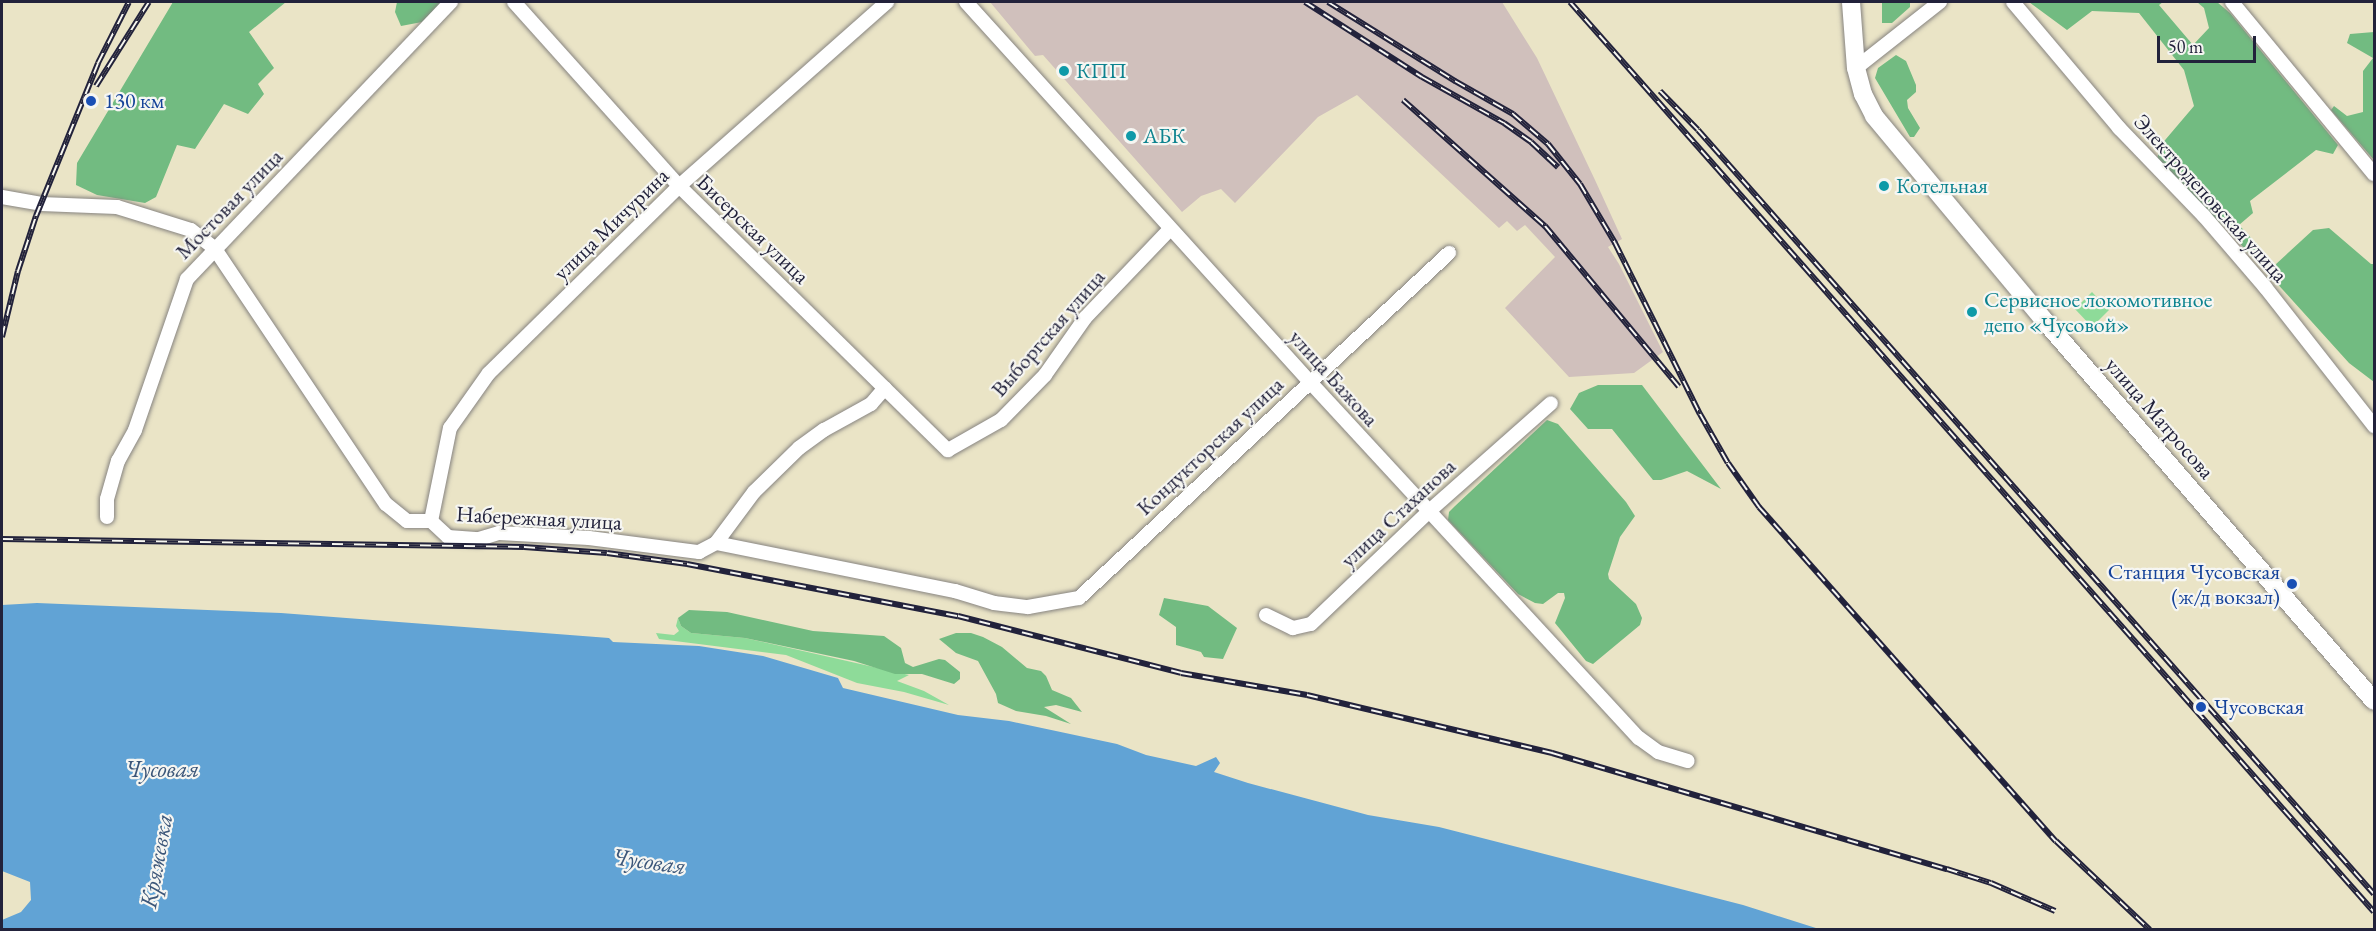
<!DOCTYPE html>
<meta charset="utf-8">
<style>
body{margin:0}
#map{position:relative;width:2376px;height:931px;overflow:hidden;background:#eae4c6;font-family:"EB Garamond",serif}
div>[style]{position:absolute}
[style*='--x']{left:calc(var(--x)*1px);top:calc(var(--y)*1px);width:calc(var(--w)*1px);rotate:calc(var(--a)*1deg)}
.industrial>*{inset:0;background:#d0c0bc}
.green>*{inset:0;background:#8edb99}
.forest>*{inset:0;background:#72bb81}
.water>*{inset:0;background:#61a3d5}
.roads{filter:drop-shadow(0 0 2px #868380) drop-shadow(0 0 2px #868380)}
.minor>*{height:14px;margin:-7px;padding:0 7px;transform-origin:7px;border-radius:7px;background:#fff}
.tertiary>*{height:18px;margin:-9px;padding:0 9px;transform-origin:9px;border-radius:9px;background:#fff}
.rail>*{height:6px;margin-top:-3px;transform-origin:0;background:repeating-linear-gradient(90deg,#f6f6f2 0 11px,#22223b 0 22px);box-sizing:border-box;border-block:2px solid #22223b}
.dots>*{width:16px;height:16px;translate:-50% -50%;box-sizing:border-box;border:3px solid #f6f6f2;border-radius:50%}
span{translate:-50% -50%;white-space:nowrap;text-align:center;line-height:1.15;-webkit-text-stroke:4.5px #f6f6f2;paint-order:stroke}
.culture-label{font-size:22px;color:#0d838f}
.left{translate:0 -50%;text-align:left}
.transit-label{font-size:22px;color:#164399}
.right{translate:-100% -50%;text-align:right}
.street-label{font-size:22px;color:#22223b}
.water-label{font-size:24px;color:#3b5679;font-style:italic}
.frame{position:absolute;inset:0;border:3px solid #22223b;pointer-events:none}
.scale{position:absolute;left:2157px;top:36px;width:99px;height:27px;box-sizing:border-box;border:3px solid #22223b;border-top:0;padding-left:8px;font-size:18px;line-height:21px;white-space:nowrap;color:#22223b;-webkit-text-stroke:4px #f6f6f2;paint-order:stroke}
</style>
<div id="map">
<div class="industrial">
<i style="clip-path:polygon(990px 2px,1502px 2px,1537px 58px,1595px 180px,1622px 239px,1608px 247px,1619px 264px,1663px 352px,1634px 373px,1569px 377px,1505px 308px,1555px 257px,1525px 225px,1517px 231px,1507px 221px,1499px 228px,1357px 95px,1318px 117px,1235px 203px,1221px 189px,1201px 196px,1182px 212px,1043px 55px,1035px 56px)"></i>
</div>
<div class="green">
<i style="clip-path:polygon(2092px 292px,2109px 310px,2092px 327px,2075px 309px)"></i>
<i style="clip-path:polygon(678px 618px,681px 626px,691px 633px,745px 638px,909px 675px,897px 681px,924px 691px,949px 705px,904px 692px,857px 683px,786px 655px,659px 639px,656px 633px,674px 635px,679px 631px,676px 626px)"></i>
</div>
<div class="forest">
<i style="clip-path:polygon(173px 2px,286px 2px,249px 32px,274px 68px,258px 84px,264px 94px,248px 114px,224px 104px,195px 149px,177px 145px,156px 197px,145px 203px,97px 195px,76px 185px,77px 163px)"></i>
<i style="clip-path:polygon(397px 2px,443px 2px,422px 22px,401px 26px,395px 12px)"></i>
<i style="clip-path:polygon(1882px 2px,1910px 2px,1910px 7px,1892px 23px,1882px 23px)"></i>
<i style="clip-path:polygon(2029px 2px,2163px 2px,2159px 5px,2193px 45px,2209px 28px,2204px 8px,2197px 2px,2217px 2px,2230px 13px,2338px 145px,2333px 154px,2316px 150px,2250px 201px,2253px 213px,2239px 225px,2263px 251px,2254px 259px,2225px 227px,2173px 181px,2157px 160px,2160px 146px,2194px 106px,2184px 70px,2139px 13px,2092px 11px,2067px 30px)"></i>
<i style="clip-path:polygon(2374px 32px,2374px 160px,2331px 110px,2334px 106px,2347px 116px,2363px 112px,2363px 71px,2373px 58px,2347px 43px,2350px 34px)"></i>
<i style="clip-path:polygon(1896px 55px,1906px 61px,1916px 85px,1916px 92px,1907px 100px,1908px 108px,1920px 128px,1914px 137px,1910px 137px,1875px 78px,1878px 68px)"></i>
<i style="clip-path:polygon(2329px 228px,2371px 264px,2374px 264px,2374px 382px,2349px 363px,2273px 279px,2275px 265px,2313px 230px)"></i>
<i style="clip-path:polygon(1598px 385px,1642px 385px,1721px 489px,1687px 471px,1661px 480px,1653px 480px,1612px 429px,1588px 429px,1570px 409px,1579px 393px)"></i>
<i style="clip-path:polygon(1547px 420px,1558px 424px,1626px 502px,1635px 516px,1620px 537px,1608px 574px,1609px 579px,1636px 604px,1642px 618px,1640px 625px,1593px 664px,1586px 661px,1555px 623px,1565px 598px,1564px 593px,1558px 593px,1543px 604px,1535px 603px,1518px 594px,1448px 520px,1449px 512px,1455px 506px)"></i>
<i style="clip-path:polygon(1164px 598px,1208px 606px,1237px 628px,1223px 659px,1204px 657px,1201px 652px,1176px 645px,1176px 627px,1159px 615px)"></i>
<i style="clip-path:polygon(689px 610px,727px 612px,813px 631px,884px 636px,901px 648px,905px 663px,913px 667px,939px 659px,945px 660px,960px 672px,960px 679px,954px 684px,922px 674px,895px 674px,854px 661px,745px 638px,691px 633px,681px 626px,678px 618px)"></i>
<i style="clip-path:polygon(956px 633px,971px 633px,983px 637px,1002px 647px,1027px 668px,1041px 671px,1046px 676px,1052px 690px,1071px 698px,1082px 712px,1056px 705px,1044px 707px,1071px 724px,1046px 716px,1016px 711px,998px 703px,996px 694px,978px 661px,956px 653px,939px 639px)"></i>
</div>
<div class="water">
<i style="clip-path:polygon(37px 603px,281px 613px,609px 638px,613px 642px,699px 646px,763px 656px,838px 678px,843px 688px,958px 715px,1009px 721px,1117px 744px,1146px 755px,1196px 766px,1216px 757px,1220px 763px,1214px 772px,1248px 783px,1368px 815px,1439px 827px,1743px 905px,1819px 929px,2px 929px,2px 920px,21px 912px,31px 900px,30px 882px,2px 871px,2px 605px)"></i>
</div>
<div class="roads">
<div class="minor">
<i style="--x:514;--y:2;--w:247;--a:48.1"></i>
<i style="--x:679;--y:186;--w:377;--a:44.5"></i>
<i style="--x:948;--y:450;--w:61;--a:-29.5"></i>
<i style="--x:1001;--y:420;--w:63;--a:-45.6"></i>
<i style="--x:1045;--y:375;--w:70;--a:-54.9"></i>
<i style="--x:1085;--y:318;--w:123;--a:-46.3"></i>
<i style="--x:966;--y:2;--w:511;--a:47.85"></i>
<i style="--x:1309;--y:381;--w:486;--a:47.3"></i>
<i style="--x:1639;--y:738;--w:24;--a:36"></i>
<i style="--x:1658;--y:752;--w:31;--a:17"></i>
<i style="--x:2013;--y:2;--w:165;--a:49.9"></i>
<i style="--x:2119;--y:128;--w:122;--a:46"></i>
<i style="--x:2204;--y:216;--w:94;--a:49.3"></i>
<i style="--x:2265;--y:287;--w:177;--a:51.9"></i>
<i style="--x:2232;--y:2;--w:223;--a:50.5"></i>
<i style="--x:1856;--y:68;--w:107;--a:-38.2"></i>
<i style="--x:2;--y:197;--w:40;--a:10"></i>
<i style="--x:41;--y:204;--w:76;--a:2.3"></i>
<i style="--x:117;--y:207;--w:77;--a:17.3"></i>
<i style="--x:191;--y:230;--w:31;--a:38"></i>
<i style="--x:215;--y:249;--w:307;--a:56.2"></i>
<i style="--x:386;--y:504;--w:27;--a:39"></i>
<i style="--x:407;--y:521;--w:24;--a:0"></i>
<i style="--x:431;--y:521;--w:23;--a:43"></i>
<i style="--x:448;--y:537;--w:31;--a:4"></i>
<i style="--x:479;--y:539;--w:21;--a:-17"></i>
<i style="--x:499;--y:533;--w:90;--a:3.2"></i>
<i style="--x:589;--y:538;--w:111;--a:7.3"></i>
<i style="--x:699;--y:552;--w:19;--a:-28"></i>
<i style="--x:716;--y:543;--w:244;--a:11.4"></i>
<i style="--x:955;--y:591;--w:41;--a:17.1"></i>
<i style="--x:994;--y:603;--w:34;--a:7"></i>
<i style="--x:1028;--y:607;--w:52;--a:-10"></i>
<i style="--x:1079;--y:598;--w:506;--a:-43"></i>
<i style="--x:107;--y:517;--w:18;--a:-90"></i>
<i style="--x:107;--y:499;--w:40;--a:-74"></i>
<i style="--x:118;--y:461;--w:35;--a:-61"></i>
<i style="--x:135;--y:430;--w:160;--a:-71"></i>
<i style="--x:187;--y:279;--w:383;--a:-46.4"></i>
<i style="--x:431;--y:521;--w:95;--a:-78.5"></i>
<i style="--x:450;--y:428;--w:67;--a:-54.7"></i>
<i style="--x:489;--y:373;--w:267;--a:-44.5"></i>
<i style="--x:679;--y:186;--w:278;--a:-41.5"></i>
<i style="--x:716;--y:543;--w:64;--a:-53.3"></i>
<i style="--x:754;--y:492;--w:63;--a:-44.4"></i>
<i style="--x:799;--y:448;--w:31;--a:-36"></i>
<i style="--x:824;--y:430;--w:54;--a:-29"></i>
<i style="--x:871;--y:404;--w:21;--a:-49"></i>
<i style="--x:1266;--y:615;--w:30;--a:26"></i>
<i style="--x:1293;--y:628;--w:18;--a:-13"></i>
<i style="--x:1311;--y:624;--w:162;--a:-43.7"></i>
<i style="--x:1428;--y:512;--w:164;--a:-41.5"></i>
</div>
<div class="tertiary">
<i style="--x:1851;--y:2;--w:66;--a:85.7"></i>
<i style="--x:1856;--y:68;--w:27;--a:75"></i>
<i style="--x:1863;--y:94;--w:25;--a:63"></i>
<i style="--x:1874;--y:116;--w:264;--a:50.2"></i>
<i style="--x:2043;--y:319;--w:505;--a:49.09"></i>
</div>
</div>
<div class="rail">
<i style="--x:1305;--y:2;--w:139;--a:32.7"></i>
<i style="--x:1422;--y:77;--w:94;--a:29.3"></i>
<i style="--x:1504;--y:123;--w:33;--a:35"></i>
<i style="--x:1531;--y:142;--w:37;--a:43"></i>
<i style="--x:1328;--y:2;--w:150;--a:31.9"></i>
<i style="--x:1455;--y:81;--w:67;--a:29.6"></i>
<i style="--x:1513;--y:114;--w:46;--a:40.6"></i>
<i style="--x:1548;--y:144;--w:51;--a:51.3"></i>
<i style="--x:1580;--y:184;--w:69;--a:59.3"></i>
<i style="--x:1615;--y:243;--w:191;--a:63.6"></i>
<i style="--x:1700;--y:414;--w:56;--a:60.3"></i>
<i style="--x:1728;--y:463;--w:54;--a:54.8"></i>
<i style="--x:1759;--y:507;--w:447;--a:48.4"></i>
<i style="--x:2056;--y:841;--w:129;--a:43.4"></i>
<i style="--x:1570;--y:2;--w:1214;--a:48.54"></i>
<i style="--x:96;--y:86;--w:99;--a:-57.8"></i>
<i style="--x:1660;--y:91;--w:54;--a:45.7"></i>
<i style="--x:1698;--y:130;--w:1020;--a:48.5"></i>
<i style="--x:1403;--y:100;--w:190;--a:41.6"></i>
<i style="--x:1545;--y:226;--w:209;--a:50.2"></i>
<i style="--x:2;--y:337;--w:68;--a:-76.4"></i>
<i style="--x:18;--y:271;--w:58;--a:-71.9"></i>
<i style="--x:36;--y:216;--w:165;--a:-67.9"></i>
<i style="--x:98;--y:63;--w:68;--a:-63.1"></i>
<i style="--x:2;--y:539;--w:522;--a:0.88"></i>
<i style="--x:524;--y:547;--w:83;--a:4.1"></i>
<i style="--x:607;--y:553;--w:81;--a:7.8"></i>
<i style="--x:687;--y:564;--w:276;--a:10.9"></i>
<i style="--x:958;--y:616;--w:230;--a:14.3"></i>
<i style="--x:1181;--y:673;--w:128;--a:9.9"></i>
<i style="--x:1307;--y:695;--w:252;--a:13.3"></i>
<i style="--x:1552;--y:753;--w:412;--a:16.4"></i>
<i style="--x:1947;--y:869;--w:46;--a:17.7"></i>
<i style="--x:1991;--y:883;--w:70;--a:23.6"></i>
</div>
<div class="dots">
<i style="left:1064px;top:71px;background:#0f9aa8"></i>
<i style="left:91px;top:101px;background:#1a4fb4"></i>
<i style="left:1131px;top:136px;background:#0f9aa8"></i>
<i style="left:1884px;top:186px;background:#0f9aa8"></i>
<i style="left:1972px;top:312px;background:#0f9aa8"></i>
<i style="left:2292px;top:584px;background:#1a4fb4"></i>
<i style="left:2201px;top:707px;background:#1a4fb4"></i>
</div>
<div class="culture-label">
<span class="left" style="left:1076px;top:71px">КПП</span>
<span class="left" style="left:1143px;top:136px">АБК</span>
<span class="left" style="left:1896px;top:186px">Котельная</span>
<span class="left" style="left:1984px;top:312px">Сервисное локомотивное<br>депо «Чусовой»</span>
</div>
<div class="transit-label">
<span class="left" style="left:104px;top:101px">130 км</span>
<span class="right" style="left:2280px;top:584px">Станция Чусовская<br>(ж/д вокзал)</span>
<span class="left" style="left:2214px;top:707px">Чусовская</span>
</div>
<div class="street-label">
<span style="left:2211px;top:198px;rotate:48deg">Электродеповская улица</span>
<span style="left:229px;top:204px;rotate:-46deg">Мостовая улица</span>
<span style="left:611px;top:224px;rotate:-44deg">улица Мичурина</span>
<span style="left:753px;top:229px;rotate:44deg">Бисерская улица</span>
<span style="left:1048px;top:333px;rotate:-49deg">Выборгская улица</span>
<span style="left:1334px;top:378px;rotate:48deg">улица Бажова</span>
<span style="left:2160px;top:418px;rotate:49deg">улица Матросова</span>
<span style="left:1210px;top:446px;rotate:-43deg">Кондукторская улица</span>
<span style="left:1398px;top:513px;rotate:-43deg">улица Стаханова</span>
<span style="left:539px;top:518px;rotate:3deg">Набережная улица</span>
</div>
<div class="water-label">
<span style="left:162px;top:769px">Чусовая</span>
<span style="left:156px;top:861px;rotate:-80deg">Кряжевка</span>
<span style="left:649px;top:861px;rotate:8deg">Чусовая</span>
</div>
<div class="frame"></div>
<div class="scale">50 m</div>
</div>
